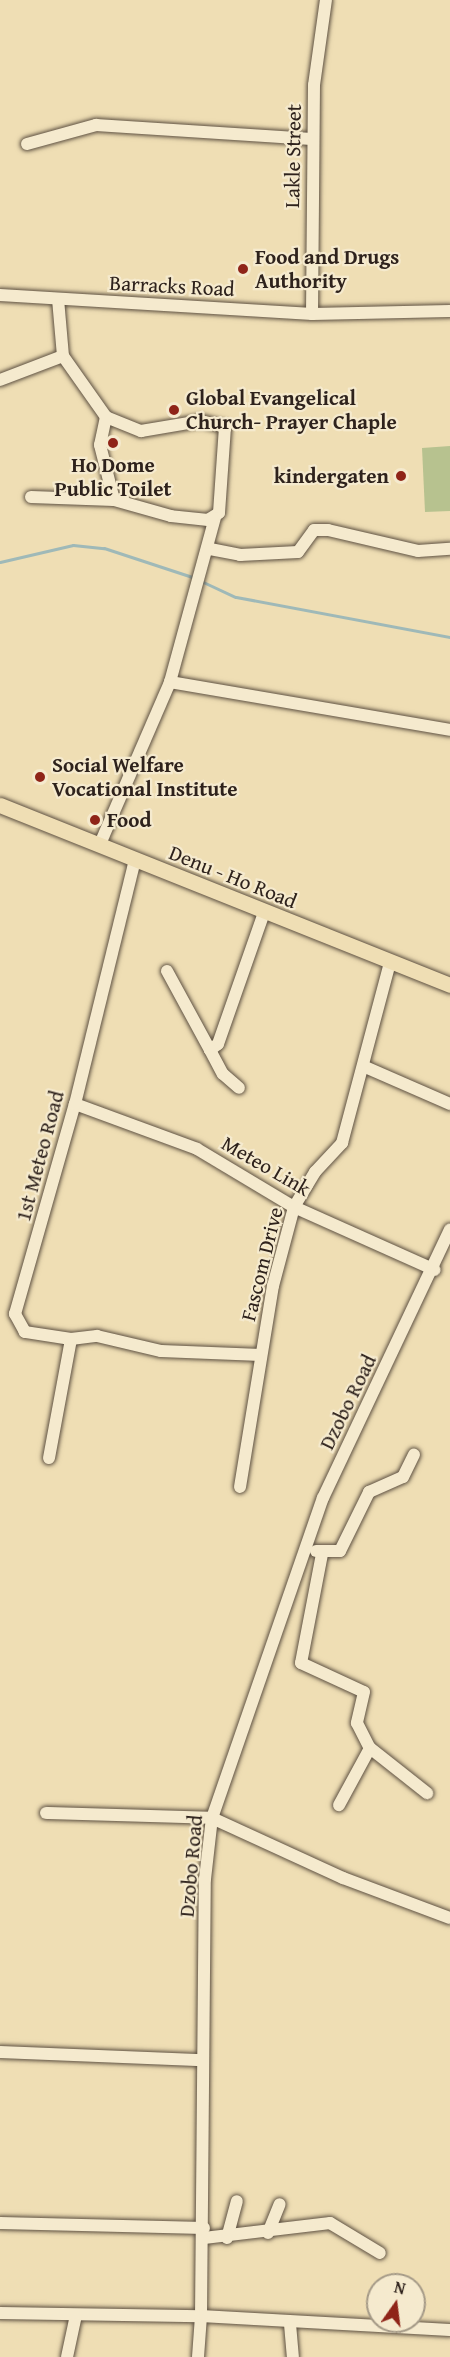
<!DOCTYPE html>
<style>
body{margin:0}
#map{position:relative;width:450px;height:2357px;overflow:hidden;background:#efdeb4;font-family:"Gentium Book Plus",serif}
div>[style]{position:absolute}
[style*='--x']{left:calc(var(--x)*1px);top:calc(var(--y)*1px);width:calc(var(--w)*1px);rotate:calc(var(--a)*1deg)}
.green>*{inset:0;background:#b7c28f}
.stream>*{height:3px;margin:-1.5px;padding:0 1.5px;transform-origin:1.5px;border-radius:1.5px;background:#9fb9b8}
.roads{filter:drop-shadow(0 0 2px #5e5142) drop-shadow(0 0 2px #5e5142)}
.minor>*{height:12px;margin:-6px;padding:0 6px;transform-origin:6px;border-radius:6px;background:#f5eace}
.major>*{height:15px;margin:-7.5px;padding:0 7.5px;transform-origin:7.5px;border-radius:7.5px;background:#efdeb4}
.dots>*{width:16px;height:16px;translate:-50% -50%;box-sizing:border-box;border:3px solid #f5eace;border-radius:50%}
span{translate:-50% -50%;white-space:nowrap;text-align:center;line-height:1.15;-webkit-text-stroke:4.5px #f5eace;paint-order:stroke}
.street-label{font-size:21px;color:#2e221c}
.poi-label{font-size:21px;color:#2e221c;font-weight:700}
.left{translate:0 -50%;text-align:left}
.right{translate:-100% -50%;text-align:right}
.north{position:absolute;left:366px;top:2273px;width:60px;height:60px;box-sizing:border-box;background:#f5eace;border:2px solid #a59a87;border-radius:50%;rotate:14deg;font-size:16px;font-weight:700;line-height:24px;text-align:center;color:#2e221c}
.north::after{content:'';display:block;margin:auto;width:21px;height:27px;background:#8f2418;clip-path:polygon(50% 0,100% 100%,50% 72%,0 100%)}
</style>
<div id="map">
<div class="green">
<i style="clip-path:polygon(450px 446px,450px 511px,425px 512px,422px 448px)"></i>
</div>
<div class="stream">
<i style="--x:0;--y:562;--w:75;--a:-13.1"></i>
<i style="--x:73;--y:545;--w:31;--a:6"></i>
<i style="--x:104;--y:548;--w:96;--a:18.2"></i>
<i style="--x:201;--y:581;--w:38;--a:25"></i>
<i style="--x:236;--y:597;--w:218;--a:10.6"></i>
</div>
<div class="roads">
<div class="minor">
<i style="--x:27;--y:144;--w:72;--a:-15.4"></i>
<i style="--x:96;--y:125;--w:216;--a:3.7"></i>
<i style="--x:0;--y:295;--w:313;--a:3.5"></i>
<i style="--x:312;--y:314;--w:138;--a:-1.2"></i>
<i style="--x:58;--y:299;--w:57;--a:85"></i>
<i style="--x:63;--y:356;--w:75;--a:54.8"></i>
<i style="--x:106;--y:417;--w:38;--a:22"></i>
<i style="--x:141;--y:431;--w:61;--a:-9.5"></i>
<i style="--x:201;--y:421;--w:25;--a:14"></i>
<i style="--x:225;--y:427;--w:86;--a:94"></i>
<i style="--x:219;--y:513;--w:13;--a:148"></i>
<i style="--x:208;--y:520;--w:37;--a:-174"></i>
<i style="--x:171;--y:516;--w:59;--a:-164.3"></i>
<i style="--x:114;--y:500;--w:57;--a:-104.3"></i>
<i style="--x:100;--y:445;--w:29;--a:-78"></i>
<i style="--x:312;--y:314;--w:229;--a:-89.5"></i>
<i style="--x:314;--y:85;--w:86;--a:-82"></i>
<i style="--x:0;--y:380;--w:67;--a:-20.9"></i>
<i style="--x:31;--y:497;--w:83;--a:2.1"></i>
<i style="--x:210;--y:549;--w:31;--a:11"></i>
<i style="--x:240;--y:555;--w:58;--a:-3"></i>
<i style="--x:298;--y:552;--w:27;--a:-54"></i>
<i style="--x:314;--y:530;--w:14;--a:0"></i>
<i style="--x:328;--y:530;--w:92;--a:13.1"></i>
<i style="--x:418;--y:551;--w:32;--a:-4"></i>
<i style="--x:170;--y:682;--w:170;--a:-74.7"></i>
<i style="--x:100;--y:844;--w:176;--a:-66.6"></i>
<i style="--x:170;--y:682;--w:284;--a:9.7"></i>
<i style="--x:167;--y:971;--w:90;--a:61.4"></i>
<i style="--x:210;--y:1050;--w:10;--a:-37"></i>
<i style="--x:218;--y:1044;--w:139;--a:-70.7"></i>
<i style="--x:210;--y:1050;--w:27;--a:62"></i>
<i style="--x:223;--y:1074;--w:21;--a:41"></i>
<i style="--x:365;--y:1067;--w:93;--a:23.5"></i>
<i style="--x:75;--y:1104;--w:130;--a:20.2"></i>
<i style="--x:197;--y:1149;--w:113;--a:30.9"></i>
<i style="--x:294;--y:1207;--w:154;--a:24.1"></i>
<i style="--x:71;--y:1339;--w:26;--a:-7"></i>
<i style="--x:97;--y:1336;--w:66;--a:13.2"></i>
<i style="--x:161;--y:1351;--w:100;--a:2.3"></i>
<i style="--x:49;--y:1458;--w:121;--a:-79.5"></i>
<i style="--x:71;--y:1339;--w:47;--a:-171.3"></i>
<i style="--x:25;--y:1332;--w:21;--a:-119"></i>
<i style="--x:15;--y:1314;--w:218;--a:-74.1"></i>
<i style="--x:75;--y:1104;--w:252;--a:-76.2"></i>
<i style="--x:240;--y:1487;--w:204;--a:-80.7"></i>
<i style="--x:273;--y:1286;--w:82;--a:-75.1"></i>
<i style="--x:294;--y:1207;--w:41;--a:-59"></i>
<i style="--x:315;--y:1172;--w:40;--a:-47"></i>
<i style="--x:342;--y:1143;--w:187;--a:-75.1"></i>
<i style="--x:316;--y:1551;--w:24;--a:0"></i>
<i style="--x:340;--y:1551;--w:66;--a:-63.8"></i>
<i style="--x:369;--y:1492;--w:37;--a:-24"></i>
<i style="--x:403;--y:1477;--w:25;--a:-64"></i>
<i style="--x:322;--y:1554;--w:111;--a:100.9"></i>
<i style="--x:301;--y:1663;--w:69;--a:24.7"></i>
<i style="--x:364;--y:1692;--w:32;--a:103"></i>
<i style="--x:357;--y:1723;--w:28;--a:63"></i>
<i style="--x:370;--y:1748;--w:65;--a:118.5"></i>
<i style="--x:370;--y:1748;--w:73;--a:38.3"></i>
<i style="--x:46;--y:1813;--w:166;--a:1.7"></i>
<i style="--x:212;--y:1818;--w:144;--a:24.6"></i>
<i style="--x:343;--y:1878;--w:114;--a:20.5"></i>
<i style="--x:0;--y:2052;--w:203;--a:2.3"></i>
<i style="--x:0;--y:2223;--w:204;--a:1.4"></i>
<i style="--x:268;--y:2233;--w:31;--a:-68"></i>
<i style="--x:204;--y:2238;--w:127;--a:-6.8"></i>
<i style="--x:330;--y:2223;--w:58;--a:31"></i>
<i style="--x:227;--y:2238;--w:38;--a:-75"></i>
<i style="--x:0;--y:2313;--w:201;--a:0.9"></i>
<i style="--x:201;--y:2316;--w:437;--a:-89.5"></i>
<i style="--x:205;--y:1879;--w:61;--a:-83.5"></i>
<i style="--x:212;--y:1818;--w:339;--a:-70.9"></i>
<i style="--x:323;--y:1498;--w:297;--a:-64.7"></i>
<i style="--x:290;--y:2324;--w:33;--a:85"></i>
<i style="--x:67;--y:2357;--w:43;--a:-77.9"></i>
<i style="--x:198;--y:2357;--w:41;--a:-85.8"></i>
<i style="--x:201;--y:2316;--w:249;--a:3.2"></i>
</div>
<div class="major">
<i style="--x:0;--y:805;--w:485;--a:21.8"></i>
</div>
</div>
<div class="dots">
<i style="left:243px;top:269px;background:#8f2418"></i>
<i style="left:174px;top:410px;background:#8f2418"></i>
<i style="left:113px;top:443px;background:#8f2418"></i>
<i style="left:401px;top:476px;background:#8f2418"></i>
<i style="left:40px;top:777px;background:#8f2418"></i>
<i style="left:95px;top:820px;background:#8f2418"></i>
</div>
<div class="street-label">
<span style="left:293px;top:156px;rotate:-89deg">Lakle Street</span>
<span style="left:172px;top:286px;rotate:3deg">Barracks Road</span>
<span style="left:233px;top:877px;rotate:22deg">Denu - Ho Road</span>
<span style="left:40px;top:1156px;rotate:-75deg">1st Meteo Road</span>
<span style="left:266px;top:1166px;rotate:30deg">Meteo Link</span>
<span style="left:262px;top:1264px;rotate:-76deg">Fascom Drive</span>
<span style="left:348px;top:1402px;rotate:-64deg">Dzobo Road</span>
<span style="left:191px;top:1866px;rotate:-85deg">Dzobo Road</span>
</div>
<div class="poi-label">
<span class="left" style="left:255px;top:269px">Food and Drugs<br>Authority</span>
<span class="left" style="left:186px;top:410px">Global Evangelical<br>Church- Prayer Chaple</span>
<span style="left:113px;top:477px">Ho Dome<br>Public Toilet</span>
<span class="right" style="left:389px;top:476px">kindergaten</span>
<span class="left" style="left:52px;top:777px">Social Welfare<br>Vocational Institute</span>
<span class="left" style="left:107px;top:820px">Food</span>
</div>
<div class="north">N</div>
</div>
